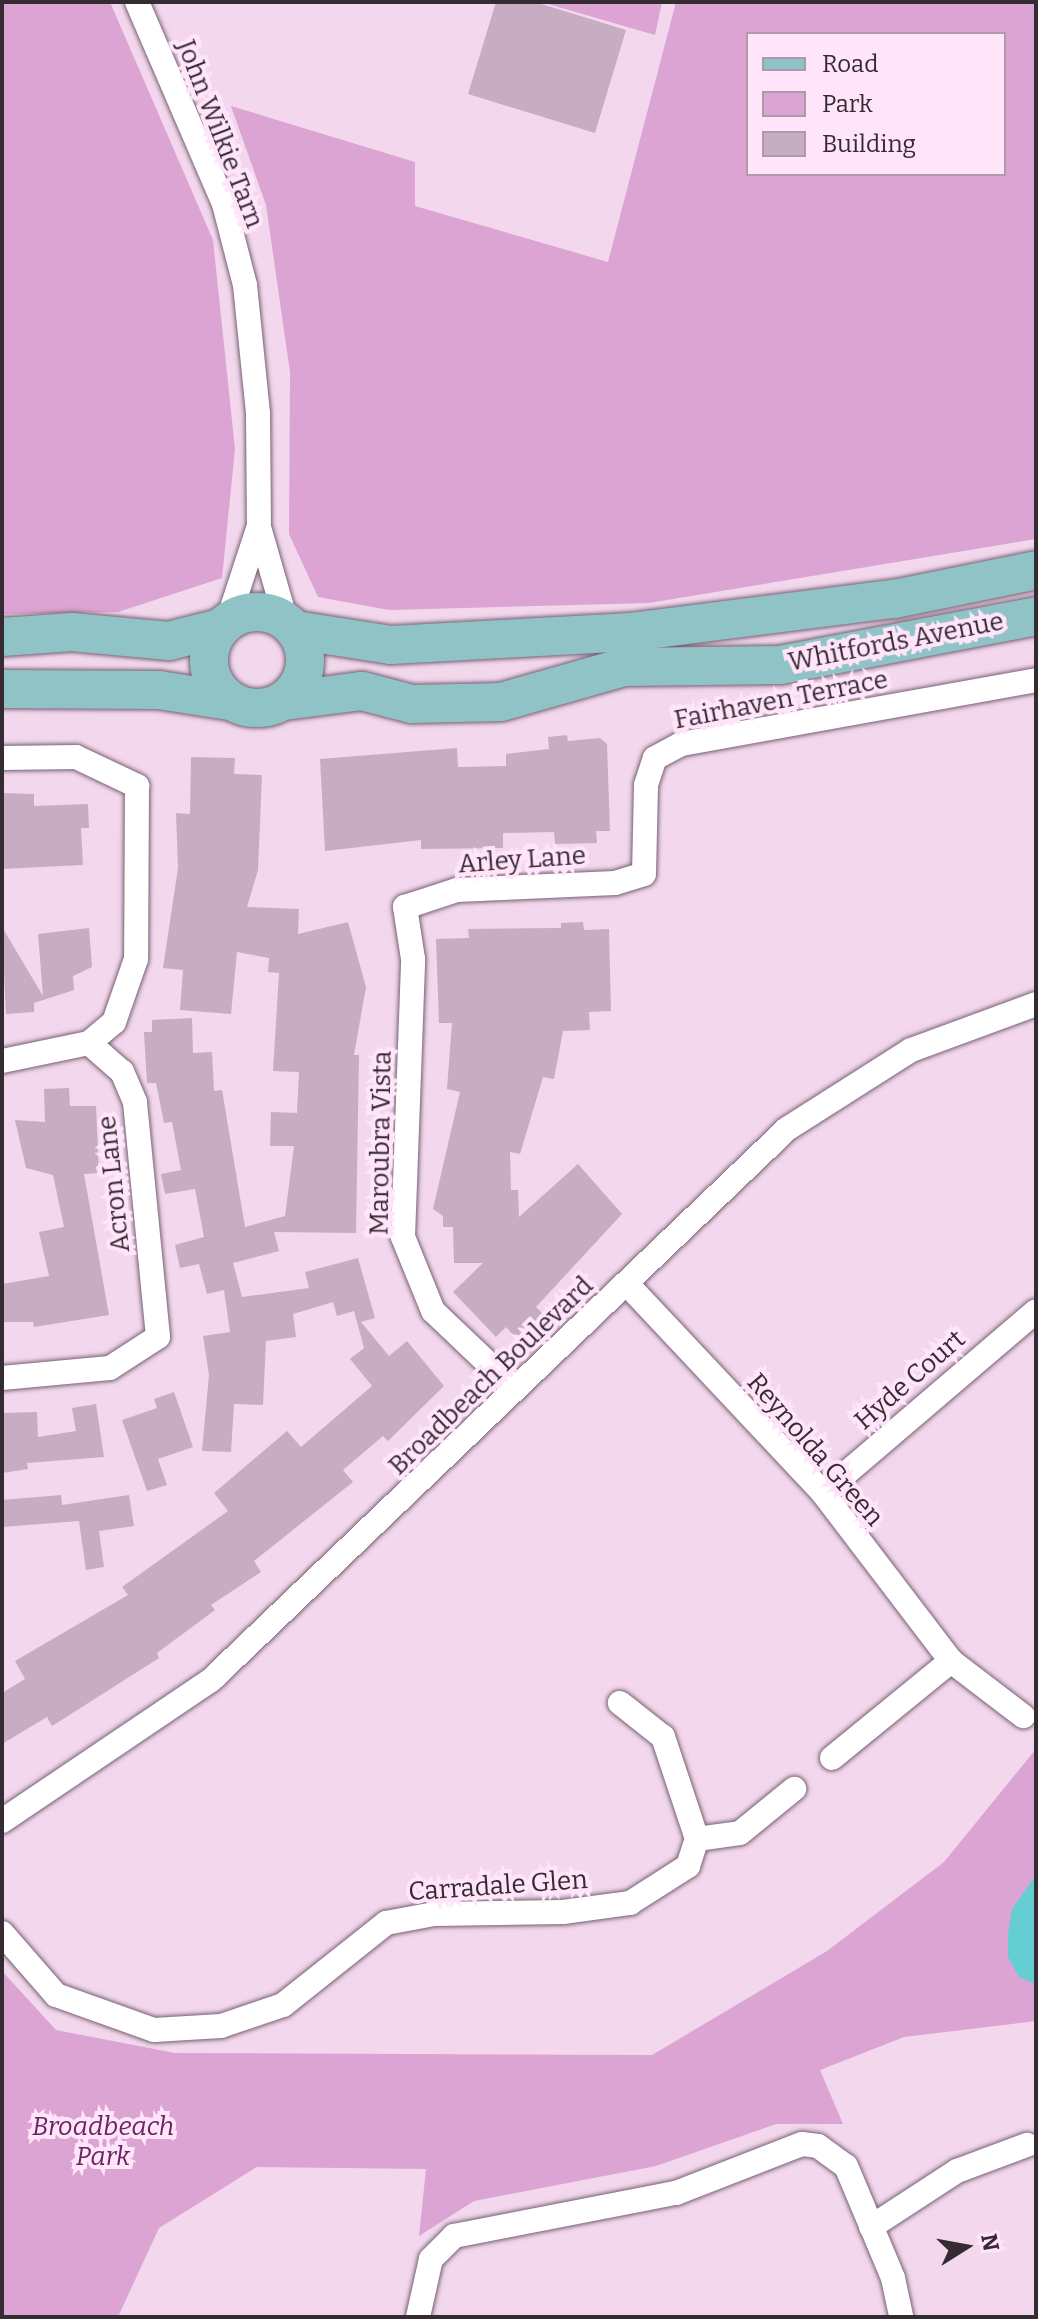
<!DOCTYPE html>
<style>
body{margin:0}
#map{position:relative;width:1038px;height:2319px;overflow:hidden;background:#f2d7ed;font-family:Bitter,serif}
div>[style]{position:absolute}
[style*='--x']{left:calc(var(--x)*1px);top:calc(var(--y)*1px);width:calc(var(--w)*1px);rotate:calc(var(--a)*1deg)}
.green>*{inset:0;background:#dca4d3}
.water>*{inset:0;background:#65ced2}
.building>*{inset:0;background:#c7adc2}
.roads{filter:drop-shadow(0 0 2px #786174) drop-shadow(0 0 2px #786174)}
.minor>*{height:24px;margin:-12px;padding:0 12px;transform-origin:12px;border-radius:12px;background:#fff}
.primary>*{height:38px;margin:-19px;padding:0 19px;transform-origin:19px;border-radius:19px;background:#90c3c5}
.primary>.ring{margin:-19px;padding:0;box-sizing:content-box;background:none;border:38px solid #90c3c5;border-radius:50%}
span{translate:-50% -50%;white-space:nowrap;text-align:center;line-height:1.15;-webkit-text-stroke:8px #ffe4fa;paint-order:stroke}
.street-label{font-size:26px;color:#352b33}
.park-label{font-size:26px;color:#6a2463;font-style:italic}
.frame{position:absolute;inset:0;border:4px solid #352b33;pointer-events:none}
.legend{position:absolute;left:746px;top:32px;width:260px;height:144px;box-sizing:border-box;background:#ffe4fa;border:2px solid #ae9aaa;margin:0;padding:10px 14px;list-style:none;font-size:24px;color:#352b33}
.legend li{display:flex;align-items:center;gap:16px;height:40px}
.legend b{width:40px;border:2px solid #ae9aaa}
.north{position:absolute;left:926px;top:2207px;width:80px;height:80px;-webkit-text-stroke:6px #ffe4fa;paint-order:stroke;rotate:79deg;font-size:22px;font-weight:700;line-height:32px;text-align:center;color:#352b33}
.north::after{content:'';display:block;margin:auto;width:28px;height:36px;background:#352b33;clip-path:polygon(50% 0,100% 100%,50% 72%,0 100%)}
</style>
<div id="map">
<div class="green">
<i style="clip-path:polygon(2px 2px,110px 2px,213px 240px,235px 449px,222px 578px,118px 612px,2px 614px)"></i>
<i style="clip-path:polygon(541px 2px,662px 2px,655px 35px)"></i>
<i style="clip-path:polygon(evenodd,676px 2px,1036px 2px,1036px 539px,649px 603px,389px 610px,318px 597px,289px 534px,290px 372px,266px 205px,231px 106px,415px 162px,415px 206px,608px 262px,676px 2px,748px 34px,1004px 34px,1004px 174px,748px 174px,748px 34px)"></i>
<i style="clip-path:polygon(1036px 1749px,1036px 2021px,904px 2037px,820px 2070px,843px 2124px,776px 2124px,656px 2166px,474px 2201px,419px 2236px,426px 2169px,257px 2167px,159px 2228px,118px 2317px,2px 2317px,2px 1971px,56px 2030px,175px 2053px,652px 2055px,827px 1951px,944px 1862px)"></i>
</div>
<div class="water">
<i style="clip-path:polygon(1036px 1875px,1036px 1984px,1019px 1977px,1008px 1957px,1008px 1934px,1012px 1909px)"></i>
</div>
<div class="building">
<i style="clip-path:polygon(496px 2px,535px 2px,626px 30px,595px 133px,468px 94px)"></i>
<i style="clip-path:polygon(567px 735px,568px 741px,600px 738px,607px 744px,610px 831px,596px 831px,597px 843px,555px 844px,554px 832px,503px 833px,503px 848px,421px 849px,421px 840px,325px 851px,320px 759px,457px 748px,458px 767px,506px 766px,506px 754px,549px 749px,548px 737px)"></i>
<i style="clip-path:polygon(191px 757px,235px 758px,234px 774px,262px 775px,258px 870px,247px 907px,299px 909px,298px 934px,348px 922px,366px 987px,354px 1055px,359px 1055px,356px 1233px,274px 1232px,279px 1251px,233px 1263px,242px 1297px,309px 1288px,305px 1272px,358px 1258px,375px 1318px,361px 1322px,389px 1356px,407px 1341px,444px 1386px,388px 1441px,383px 1436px,343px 1470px,353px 1482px,254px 1561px,261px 1572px,211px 1605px,215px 1610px,157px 1653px,159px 1658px,52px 1726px,47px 1717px,2px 1744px,2px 1693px,25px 1679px,15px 1661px,128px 1595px,122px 1587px,228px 1511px,214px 1493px,287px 1431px,301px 1447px,372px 1386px,350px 1359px,364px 1348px,354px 1311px,337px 1316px,333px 1302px,293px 1314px,296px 1337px,266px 1341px,263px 1405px,234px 1404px,231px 1452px,202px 1451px,209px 1375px,203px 1336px,230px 1332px,224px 1290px,207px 1294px,199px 1264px,180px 1268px,175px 1245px,204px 1237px,195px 1189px,165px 1194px,161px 1174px,181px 1170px,172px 1122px,164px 1123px,156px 1083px,147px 1083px,144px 1032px,152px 1032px,152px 1020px,192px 1018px,193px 1053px,212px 1052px,214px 1091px,222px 1090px,245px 1227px,285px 1216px,294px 1146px,270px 1146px,271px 1112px,297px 1113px,299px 1072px,273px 1071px,279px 973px,268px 972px,269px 958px,237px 952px,231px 1014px,180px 1010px,183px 970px,163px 968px,178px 868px,176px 813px,190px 814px)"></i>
<i style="clip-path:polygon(2px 793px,34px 794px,34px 806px,88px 804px,89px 828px,81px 828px,83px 865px,2px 869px)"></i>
<i style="clip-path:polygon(583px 922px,584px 930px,609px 929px,611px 1011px,589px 1012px,590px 1030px,563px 1031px,554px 1079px,543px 1077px,520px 1154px,510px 1152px,511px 1190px,518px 1190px,519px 1217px,578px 1164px,622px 1214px,536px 1307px,543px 1314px,517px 1339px,506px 1327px,496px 1337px,453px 1292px,483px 1263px,454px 1263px,453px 1227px,443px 1227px,443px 1216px,433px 1209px,460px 1092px,447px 1089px,452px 1023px,439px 1023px,436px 939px,469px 938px,468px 929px,561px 928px,561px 923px)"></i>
<i style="clip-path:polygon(2px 927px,43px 996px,38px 934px,89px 928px,92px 967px,73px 976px,74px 990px,34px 1003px,34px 1012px,6px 1014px)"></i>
<i style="clip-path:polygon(69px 1088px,70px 1106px,96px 1106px,99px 1173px,84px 1174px,109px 1315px,34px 1327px,33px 1322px,2px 1322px,2px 1284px,49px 1276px,39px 1232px,64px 1227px,53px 1175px,26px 1168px,15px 1120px,45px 1122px,44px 1089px)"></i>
<i style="clip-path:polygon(174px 1392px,193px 1447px,158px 1459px,167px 1485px,147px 1491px,122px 1420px,157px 1408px,154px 1399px)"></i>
<i style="clip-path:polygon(96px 1404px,104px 1457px,27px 1463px,28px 1469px,2px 1473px,2px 1413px,37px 1412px,38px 1437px,76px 1431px,72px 1408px)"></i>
<i style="clip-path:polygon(61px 1495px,62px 1505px,129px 1495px,134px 1526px,99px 1531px,104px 1567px,86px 1570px,79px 1521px,2px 1527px,2px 1500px)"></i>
</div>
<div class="roads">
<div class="minor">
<i style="--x:137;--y:2;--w:220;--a:66.7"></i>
<i style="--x:224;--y:204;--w:84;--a:75.5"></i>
<i style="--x:245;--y:285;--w:130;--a:84.2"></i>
<i style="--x:258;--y:414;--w:113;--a:89.5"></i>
<i style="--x:259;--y:527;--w:98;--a:74"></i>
<i style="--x:228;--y:620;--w:96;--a:-71.8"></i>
<i style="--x:2;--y:758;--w:74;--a:-0.8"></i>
<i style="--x:76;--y:757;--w:68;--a:25.4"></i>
<i style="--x:137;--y:786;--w:173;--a:90.3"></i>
<i style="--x:136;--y:959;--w:67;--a:109.2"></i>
<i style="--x:114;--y:1022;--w:33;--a:140"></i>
<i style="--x:89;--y:1043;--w:89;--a:168.3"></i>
<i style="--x:627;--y:1284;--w:287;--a:46.8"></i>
<i style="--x:823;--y:1493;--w:211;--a:52.7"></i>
<i style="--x:951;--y:1661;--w:91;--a:37.4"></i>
<i style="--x:2;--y:1378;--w:108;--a:-5.3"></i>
<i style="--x:110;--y:1368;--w:57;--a:-32.9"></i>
<i style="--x:158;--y:1337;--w:236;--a:-95.6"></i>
<i style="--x:135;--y:1102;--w:33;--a:-113"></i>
<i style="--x:122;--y:1072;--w:44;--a:-138.7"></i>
<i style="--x:515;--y:1389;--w:113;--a:-136.4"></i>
<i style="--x:433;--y:1311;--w:80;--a:-112.1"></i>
<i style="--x:403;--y:1237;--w:278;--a:-87.9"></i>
<i style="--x:413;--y:959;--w:53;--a:-98.7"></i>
<i style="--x:405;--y:907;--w:55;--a:-18.1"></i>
<i style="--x:457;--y:890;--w:158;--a:-2.5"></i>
<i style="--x:615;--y:883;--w:30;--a:-17"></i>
<i style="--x:644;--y:874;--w:89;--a:-88.7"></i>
<i style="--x:646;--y:785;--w:28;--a:-72"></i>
<i style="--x:655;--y:758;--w:30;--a:-28"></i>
<i style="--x:681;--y:744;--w:361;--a:-10.2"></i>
<i style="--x:823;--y:1493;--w:280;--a:-40.5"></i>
<i style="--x:832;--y:1758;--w:154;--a:-39.2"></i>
<i style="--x:2;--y:1821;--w:252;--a:-34"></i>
<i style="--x:211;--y:1680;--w:797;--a:-43.73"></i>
<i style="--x:787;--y:1129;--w:147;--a:-32.5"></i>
<i style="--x:911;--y:1050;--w:133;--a:-20.2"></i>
<i style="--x:697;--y:1839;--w:43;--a:-7.9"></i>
<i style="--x:740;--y:1833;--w:70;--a:-39.2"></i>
<i style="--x:2;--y:1933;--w:82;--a:48.9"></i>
<i style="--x:56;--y:1995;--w:104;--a:19.7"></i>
<i style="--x:154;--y:2030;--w:67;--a:-3.4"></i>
<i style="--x:221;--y:2026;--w:65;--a:-18.7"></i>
<i style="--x:283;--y:2005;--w:132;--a:-38.5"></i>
<i style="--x:386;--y:1923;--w:49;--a:-10.6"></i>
<i style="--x:434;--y:1914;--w:129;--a:-0.9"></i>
<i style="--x:563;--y:1912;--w:68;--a:-7.7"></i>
<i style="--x:630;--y:1903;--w:69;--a:-32.5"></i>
<i style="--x:688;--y:1866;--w:28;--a:-72"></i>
<i style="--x:697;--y:1839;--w:108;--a:-108.4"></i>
<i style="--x:663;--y:1737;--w:55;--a:-141.7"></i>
<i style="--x:871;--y:2227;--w:103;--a:-33.1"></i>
<i style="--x:957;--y:2171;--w:75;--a:-20.4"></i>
<i style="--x:418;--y:2317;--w:59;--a:-77.4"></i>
<i style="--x:431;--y:2259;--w:33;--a:-45"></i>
<i style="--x:454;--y:2236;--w:226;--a:-11"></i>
<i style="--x:676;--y:2193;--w:135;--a:-21.3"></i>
<i style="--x:802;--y:2144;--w:16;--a:7"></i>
<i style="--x:818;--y:2146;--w:34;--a:36"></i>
<i style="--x:846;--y:2166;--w:121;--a:67.2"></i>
<i style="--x:893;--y:2278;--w:40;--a:78"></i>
</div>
<div class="primary">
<i class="ring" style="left:209px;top:612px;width:58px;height:58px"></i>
<i style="--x:295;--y:630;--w:97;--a:8.9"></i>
<i style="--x:391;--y:645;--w:240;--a:-3.1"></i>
<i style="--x:631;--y:632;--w:265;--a:-7.2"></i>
<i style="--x:894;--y:599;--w:145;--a:-11.5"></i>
<i style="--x:2;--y:637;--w:70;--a:-4.1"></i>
<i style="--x:72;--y:632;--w:97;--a:5.3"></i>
<i style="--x:169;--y:641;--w:53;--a:-14.3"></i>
<i style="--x:2;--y:689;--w:157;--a:0.4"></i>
<i style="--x:159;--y:690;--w:71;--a:8.9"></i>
<i style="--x:284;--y:701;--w:79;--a:-7.3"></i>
<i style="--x:362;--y:691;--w:52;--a:14.6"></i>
<i style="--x:412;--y:704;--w:89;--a:-1.3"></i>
<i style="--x:501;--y:702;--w:128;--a:-15.9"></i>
<i style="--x:624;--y:667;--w:156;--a:-0.7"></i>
<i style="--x:780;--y:665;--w:261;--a:-10.8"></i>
</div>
</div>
<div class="street-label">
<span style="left:220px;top:134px;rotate:69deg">John Wilkie Tarn</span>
<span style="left:896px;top:642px;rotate:-11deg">Whitfords Avenue</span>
<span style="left:781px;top:700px;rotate:-11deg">Fairhaven Terrace</span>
<span style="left:522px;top:860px;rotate:-4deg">Arley Lane</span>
<span style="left:381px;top:1143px;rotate:-89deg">Maroubra Vista</span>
<span style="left:114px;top:1184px;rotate:-96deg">Acron Lane</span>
<span style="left:491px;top:1376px;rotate:-44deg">Broadbeach Boulevard</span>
<span style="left:910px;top:1380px;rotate:-41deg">Hyde Court</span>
<span style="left:815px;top:1450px;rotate:49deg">Reynolda Green</span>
<span style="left:498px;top:1886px;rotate:-4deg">Carradale Glen</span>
</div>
<div class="park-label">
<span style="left:103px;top:2142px">Broadbeach<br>Park</span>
</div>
<div class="frame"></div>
<ul class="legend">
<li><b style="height:10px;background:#90c3c5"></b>Road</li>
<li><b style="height:22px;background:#dca4d3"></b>Park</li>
<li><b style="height:22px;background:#c7adc2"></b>Building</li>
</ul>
<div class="north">N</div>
</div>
